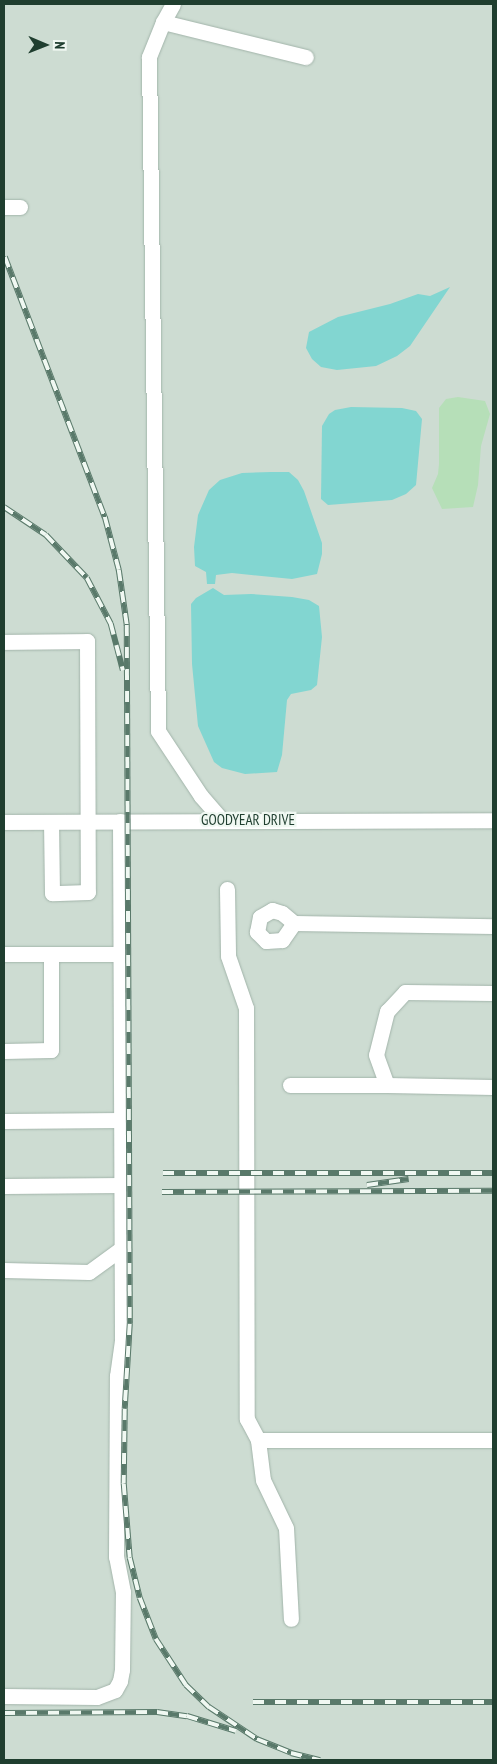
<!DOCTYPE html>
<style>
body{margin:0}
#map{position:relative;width:497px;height:1764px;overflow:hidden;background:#dfece4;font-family:"PT Sans Narrow",sans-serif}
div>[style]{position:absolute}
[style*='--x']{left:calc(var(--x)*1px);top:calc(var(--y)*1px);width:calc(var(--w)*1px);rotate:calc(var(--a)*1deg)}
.built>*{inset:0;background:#cddcd2}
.green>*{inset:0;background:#b6dfb8}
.water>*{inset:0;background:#82d6d1}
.roads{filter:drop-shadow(0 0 1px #a2b4aa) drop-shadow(0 0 1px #a2b4aa)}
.minor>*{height:15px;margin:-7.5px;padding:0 7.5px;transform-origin:7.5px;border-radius:7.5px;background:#fff}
.rail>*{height:5.5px;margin-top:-2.75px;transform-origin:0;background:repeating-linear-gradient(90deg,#f0f8f2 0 11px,#59796a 0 22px);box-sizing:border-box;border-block:1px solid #59796a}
span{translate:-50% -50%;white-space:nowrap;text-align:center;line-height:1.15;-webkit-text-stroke:4.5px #f0f8f2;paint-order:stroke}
.street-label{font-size:15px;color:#1f3e2f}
.frame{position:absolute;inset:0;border:5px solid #1f3e2f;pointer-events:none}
.north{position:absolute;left:20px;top:20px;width:50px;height:50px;-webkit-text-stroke:4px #f0f8f2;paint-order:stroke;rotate:91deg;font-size:14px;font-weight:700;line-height:20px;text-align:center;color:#1f3e2f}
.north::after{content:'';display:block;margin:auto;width:18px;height:22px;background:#1f3e2f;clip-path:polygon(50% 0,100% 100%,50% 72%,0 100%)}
</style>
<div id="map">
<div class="built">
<i style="clip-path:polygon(4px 4px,493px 4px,493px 1760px,4px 1760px)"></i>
</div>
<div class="green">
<i style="clip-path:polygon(458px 397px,485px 401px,490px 414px,481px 446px,478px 485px,473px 507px,442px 509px,432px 488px,438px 474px,439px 464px,439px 408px,446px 399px)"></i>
</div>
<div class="water">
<i style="clip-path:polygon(450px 287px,410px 346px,397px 356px,376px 366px,337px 370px,321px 367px,312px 359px,306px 348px,309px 332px,338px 317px,390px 304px,418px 294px,430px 296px)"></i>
<i style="clip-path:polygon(351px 407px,402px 408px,416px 411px,422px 419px,416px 485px,406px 494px,392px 500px,328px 505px,321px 499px,322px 426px,329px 414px,335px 410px)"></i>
<i style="clip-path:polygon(271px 472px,289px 472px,298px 480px,304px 491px,322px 543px,322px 554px,317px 574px,292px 579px,232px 573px,216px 575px,215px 584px,207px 584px,206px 572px,195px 566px,194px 547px,198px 515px,209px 490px,220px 480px,242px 473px)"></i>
<i style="clip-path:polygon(213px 588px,224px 595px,251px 594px,292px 597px,309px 600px,319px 606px,322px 637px,317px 685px,311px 690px,291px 694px,287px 700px,282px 755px,277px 772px,245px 774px,222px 768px,214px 762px,198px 726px,192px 664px,191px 604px,196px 598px)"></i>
</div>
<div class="roads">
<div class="minor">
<i style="--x:173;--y:4;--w:21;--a:119"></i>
<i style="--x:163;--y:22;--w:38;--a:112"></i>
<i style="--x:149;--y:57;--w:674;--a:89.23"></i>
<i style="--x:158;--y:731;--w:78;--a:56.5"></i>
<i style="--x:201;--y:796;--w:32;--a:49"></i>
<i style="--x:163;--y:22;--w:147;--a:13.8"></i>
<i style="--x:4;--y:207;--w:16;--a:0"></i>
<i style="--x:4;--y:642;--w:83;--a:-0.7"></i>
<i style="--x:87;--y:641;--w:251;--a:89.8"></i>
<i style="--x:88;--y:892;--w:36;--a:178"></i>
<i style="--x:52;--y:893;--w:71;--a:-90.8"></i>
<i style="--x:4;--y:822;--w:489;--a:-0.2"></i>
<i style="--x:227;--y:889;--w:67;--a:89.1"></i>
<i style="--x:228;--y:956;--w:55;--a:70.9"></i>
<i style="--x:246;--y:1008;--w:411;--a:89.9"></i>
<i style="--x:247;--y:1419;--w:24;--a:62"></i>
<i style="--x:258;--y:1440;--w:40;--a:82.9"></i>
<i style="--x:263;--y:1480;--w:53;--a:64.4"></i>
<i style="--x:286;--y:1528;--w:91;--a:86.9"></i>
<i style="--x:272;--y:910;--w:10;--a:17"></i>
<i style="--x:282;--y:913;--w:16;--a:40"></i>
<i style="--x:294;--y:923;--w:21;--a:125"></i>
<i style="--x:282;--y:940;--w:16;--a:176"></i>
<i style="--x:266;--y:941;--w:13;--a:-135"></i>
<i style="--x:257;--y:932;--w:15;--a:-79"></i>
<i style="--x:260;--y:917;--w:14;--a:-30"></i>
<i style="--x:294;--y:923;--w:199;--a:0.9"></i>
<i style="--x:4;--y:954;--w:117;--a:0"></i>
<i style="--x:493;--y:993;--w:88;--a:-179.3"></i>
<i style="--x:405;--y:992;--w:26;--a:133"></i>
<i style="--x:387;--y:1011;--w:45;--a:104"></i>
<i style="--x:376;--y:1055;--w:32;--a:70"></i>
<i style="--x:387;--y:1085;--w:106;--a:1.1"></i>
<i style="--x:4;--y:1051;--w:47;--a:-1.2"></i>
<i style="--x:51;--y:1050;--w:96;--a:-90"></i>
<i style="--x:290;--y:1085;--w:97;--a:0"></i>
<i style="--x:4;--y:1121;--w:117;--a:-0.5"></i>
<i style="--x:4;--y:1186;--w:118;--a:-0.5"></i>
<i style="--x:4;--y:1270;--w:85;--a:1.3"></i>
<i style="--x:89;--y:1272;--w:41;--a:-36"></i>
<i style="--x:258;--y:1440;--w:235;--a:0"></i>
<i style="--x:4;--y:1696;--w:93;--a:0.6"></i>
<i style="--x:97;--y:1697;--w:19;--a:-21"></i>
<i style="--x:115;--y:1690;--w:10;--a:-61"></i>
<i style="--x:120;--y:1681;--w:11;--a:-80"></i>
<i style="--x:122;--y:1670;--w:78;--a:-89.3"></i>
<i style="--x:123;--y:1592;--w:36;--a:-101"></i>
<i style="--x:116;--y:1557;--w:181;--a:-89.7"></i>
<i style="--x:117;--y:1376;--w:36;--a:-82"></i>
<i style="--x:122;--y:1340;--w:519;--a:-90.22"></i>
</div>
</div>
<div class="rail">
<i style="--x:5;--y:257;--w:279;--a:69"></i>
<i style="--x:105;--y:517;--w:55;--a:75.2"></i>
<i style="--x:119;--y:570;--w:56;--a:81.7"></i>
<i style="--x:127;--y:625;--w:699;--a:89.75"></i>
<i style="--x:130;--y:1324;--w:85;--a:93.4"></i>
<i style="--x:125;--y:1409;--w:75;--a:90.8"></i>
<i style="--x:124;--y:1484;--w:74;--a:85.4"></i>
<i style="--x:130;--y:1558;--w:41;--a:76"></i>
<i style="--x:140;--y:1598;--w:44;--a:68.7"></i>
<i style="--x:156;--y:1639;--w:55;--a:56.9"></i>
<i style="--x:186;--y:1685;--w:32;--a:44"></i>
<i style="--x:209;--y:1707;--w:58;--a:33.7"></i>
<i style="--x:257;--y:1739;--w:37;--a:22"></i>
<i style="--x:291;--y:1753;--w:30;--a:14"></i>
<i style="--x:4;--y:507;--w:50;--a:33.7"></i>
<i style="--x:46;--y:535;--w:59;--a:46.4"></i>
<i style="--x:87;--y:578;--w:52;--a:62.4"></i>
<i style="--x:111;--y:624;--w:48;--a:75.4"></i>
<i style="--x:163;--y:1173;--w:330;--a:0"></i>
<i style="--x:367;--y:1185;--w:42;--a:-8.1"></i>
<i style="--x:162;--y:1192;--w:331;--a:-0.2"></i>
<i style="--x:253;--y:1702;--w:240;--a:0"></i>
<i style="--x:4;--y:1713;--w:153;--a:-0.4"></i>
<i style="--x:157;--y:1712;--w:30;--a:8"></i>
<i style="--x:187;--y:1716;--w:51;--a:17"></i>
</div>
<div class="street-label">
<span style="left:248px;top:820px">GOODYEAR DRIVE</span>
</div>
<div class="frame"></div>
<div class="north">N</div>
</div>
